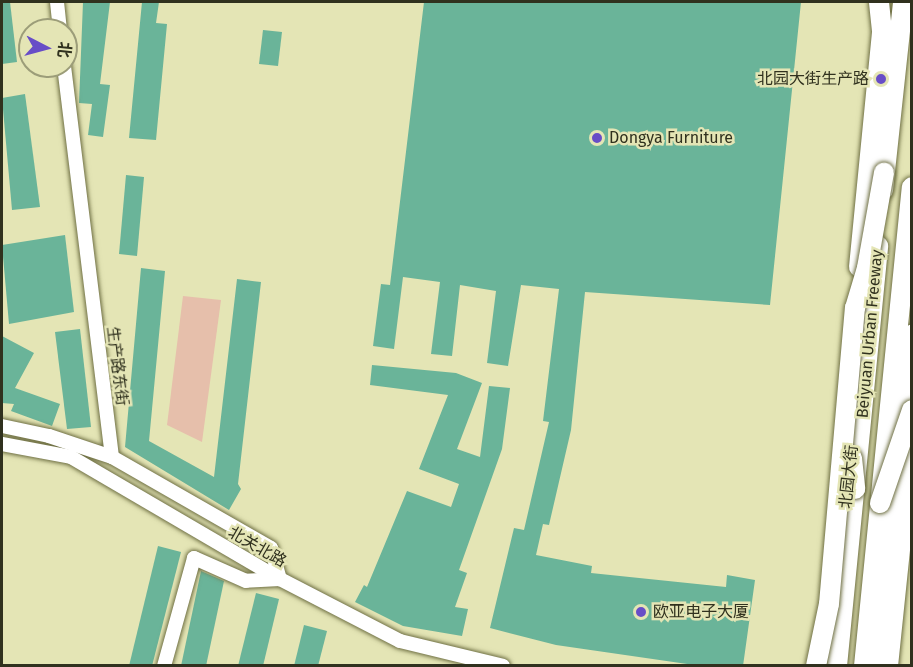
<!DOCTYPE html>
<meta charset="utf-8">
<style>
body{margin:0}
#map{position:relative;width:913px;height:667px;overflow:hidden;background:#e4e5b5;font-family:"Fira Sans","Noto Sans SC",sans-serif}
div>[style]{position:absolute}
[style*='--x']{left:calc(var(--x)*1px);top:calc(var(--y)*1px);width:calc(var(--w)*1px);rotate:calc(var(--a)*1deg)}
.green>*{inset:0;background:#e6bfab}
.building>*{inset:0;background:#6ab499}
.roads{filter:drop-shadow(0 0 2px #6f7044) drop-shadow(0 0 2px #6f7044)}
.minor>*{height:14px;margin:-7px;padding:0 7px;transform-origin:7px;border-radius:7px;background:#fff}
.major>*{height:16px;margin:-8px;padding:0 8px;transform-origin:8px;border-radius:8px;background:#fff}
.highway>*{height:20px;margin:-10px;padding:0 10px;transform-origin:10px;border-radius:10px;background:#fff}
.bridges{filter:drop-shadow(0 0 2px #6f7044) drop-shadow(0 0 2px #6f7044)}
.highway-bridge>*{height:20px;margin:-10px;padding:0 10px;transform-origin:10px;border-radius:10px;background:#fff}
.dots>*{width:16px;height:16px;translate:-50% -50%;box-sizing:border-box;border:3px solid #e4e5b5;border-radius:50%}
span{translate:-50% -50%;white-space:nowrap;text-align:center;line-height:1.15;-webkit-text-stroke:5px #e4e5b5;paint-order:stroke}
.poi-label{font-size:16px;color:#30311e}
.right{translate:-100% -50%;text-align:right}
.left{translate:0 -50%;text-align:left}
.street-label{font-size:16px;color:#30311e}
.frame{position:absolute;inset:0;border:3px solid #30311e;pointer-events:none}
.north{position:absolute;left:18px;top:18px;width:60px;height:60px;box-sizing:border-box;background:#e4e5b5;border:2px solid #9c9d79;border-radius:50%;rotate:96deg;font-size:16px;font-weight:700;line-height:24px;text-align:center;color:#30311e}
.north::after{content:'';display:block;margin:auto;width:21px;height:27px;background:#684dc7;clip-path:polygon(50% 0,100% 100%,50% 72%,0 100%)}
</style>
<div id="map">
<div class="green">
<i style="clip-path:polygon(183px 296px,221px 300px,202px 442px,167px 425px)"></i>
</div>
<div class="building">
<i style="clip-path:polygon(2px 2px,10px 2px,17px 62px,2px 64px)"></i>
<i style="clip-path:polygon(83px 2px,110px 2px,100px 84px,110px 85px,103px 137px,88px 135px,92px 104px,79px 103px)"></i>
<i style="clip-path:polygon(142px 2px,159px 2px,156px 23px,167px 24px,156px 140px,129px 138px)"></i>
<i style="clip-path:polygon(424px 2px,801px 2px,770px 305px,585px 292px,571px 430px,549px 525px,543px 524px,536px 555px,592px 566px,591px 573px,726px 587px,727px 575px,755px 580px,743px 666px,701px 666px,556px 645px,490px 628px,514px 528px,524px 530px,549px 422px,543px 421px,559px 289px,521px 285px,508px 366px,487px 363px,496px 291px,460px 285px,452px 356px,431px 354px,440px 282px,403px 277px,394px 349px,373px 346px,381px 284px,390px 285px)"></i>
<i style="clip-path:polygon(263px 30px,282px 32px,278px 66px,259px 64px)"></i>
<i style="clip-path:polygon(25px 94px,40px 207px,12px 210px,2px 98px)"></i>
<i style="clip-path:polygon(126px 175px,144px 177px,137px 256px,119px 254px)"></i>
<i style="clip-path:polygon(65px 235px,74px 312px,9px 324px,2px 245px)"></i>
<i style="clip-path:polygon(141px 268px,165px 271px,149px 441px,214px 477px,237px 279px,261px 282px,238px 484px,241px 489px,229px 510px,125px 447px)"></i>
<i style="clip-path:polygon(80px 329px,91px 427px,67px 429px,55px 332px)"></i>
<i style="clip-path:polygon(2px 336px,34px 353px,15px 388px,60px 404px,52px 426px,11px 411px,14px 404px,2px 403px)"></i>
<i style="clip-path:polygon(372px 365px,456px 373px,482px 383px,457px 449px,480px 457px,489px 386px,510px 388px,502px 449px,459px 570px,467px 573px,455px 607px,468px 609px,462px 636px,403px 626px,355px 602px,364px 585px,367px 587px,407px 491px,451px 507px,459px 484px,419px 469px,448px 395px,370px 385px)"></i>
<i style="clip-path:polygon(158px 546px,181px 552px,152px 666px,129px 666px)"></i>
<i style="clip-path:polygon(201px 571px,224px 581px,206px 666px,181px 666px)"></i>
<i style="clip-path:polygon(256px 593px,279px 599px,263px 666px,238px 666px)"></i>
<i style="clip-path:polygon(304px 625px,327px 631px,318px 666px,294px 666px)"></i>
</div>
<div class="roads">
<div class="minor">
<i style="--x:57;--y:2;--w:28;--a:84"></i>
<i style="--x:64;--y:66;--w:394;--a:83"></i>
<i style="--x:112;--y:457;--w:183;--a:29.8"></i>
<i style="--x:271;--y:548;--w:32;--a:74"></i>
<i style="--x:280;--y:579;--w:34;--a:177"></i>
<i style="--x:246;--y:581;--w:57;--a:-156.1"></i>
<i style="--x:194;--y:558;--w:112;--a:105.5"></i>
<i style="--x:2;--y:426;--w:48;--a:12"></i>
<i style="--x:49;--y:436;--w:66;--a:18.4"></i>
<i style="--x:2;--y:444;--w:70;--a:10.7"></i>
<i style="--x:71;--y:457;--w:242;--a:30.3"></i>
<i style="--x:280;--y:579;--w:135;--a:27.3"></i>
<i style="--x:400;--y:641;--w:106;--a:13.6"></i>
</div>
<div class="major">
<i style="--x:901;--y:429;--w:97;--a:-83.5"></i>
<i style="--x:878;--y:666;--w:201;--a:-84.6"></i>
</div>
<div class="highway">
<i style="--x:883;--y:190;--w:189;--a:-83.9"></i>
<i style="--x:859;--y:267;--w:237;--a:-84.4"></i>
<i style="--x:882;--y:31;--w:29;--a:-96"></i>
<i style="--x:837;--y:666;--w:422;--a:-84.4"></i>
<i style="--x:864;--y:666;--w:481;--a:-84.3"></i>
<i style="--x:888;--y:666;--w:235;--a:-84.1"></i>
</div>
</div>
<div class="bridges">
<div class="highway-bridge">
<i style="--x:852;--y:458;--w:31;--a:84"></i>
<i style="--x:880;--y:503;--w:98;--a:-71"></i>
<i style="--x:816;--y:666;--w:63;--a:-78.2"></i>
<i style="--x:829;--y:604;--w:297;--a:-85"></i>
<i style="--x:855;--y:308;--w:42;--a:-73.3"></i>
<i style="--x:867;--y:268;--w:97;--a:-79.9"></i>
</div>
</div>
<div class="dots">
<i style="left:881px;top:79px;background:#684dc7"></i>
<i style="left:597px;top:138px;background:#684dc7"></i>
<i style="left:641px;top:612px;background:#684dc7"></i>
</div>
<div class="poi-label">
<span class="right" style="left:869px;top:79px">北园大街生产路</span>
<span class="left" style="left:609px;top:138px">Dongya Furniture</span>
<span class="left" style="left:653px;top:612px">欧亚电子大厦</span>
</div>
<div class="street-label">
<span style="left:870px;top:334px;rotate:-85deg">Beiyuan Urban Freeway</span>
<span style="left:117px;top:366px;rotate:83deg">生产路东街</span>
<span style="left:849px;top:477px;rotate:-84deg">北园大街</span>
<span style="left:257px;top:547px;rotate:30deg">北关北路</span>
</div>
<div class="frame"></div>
<div class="north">北</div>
</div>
